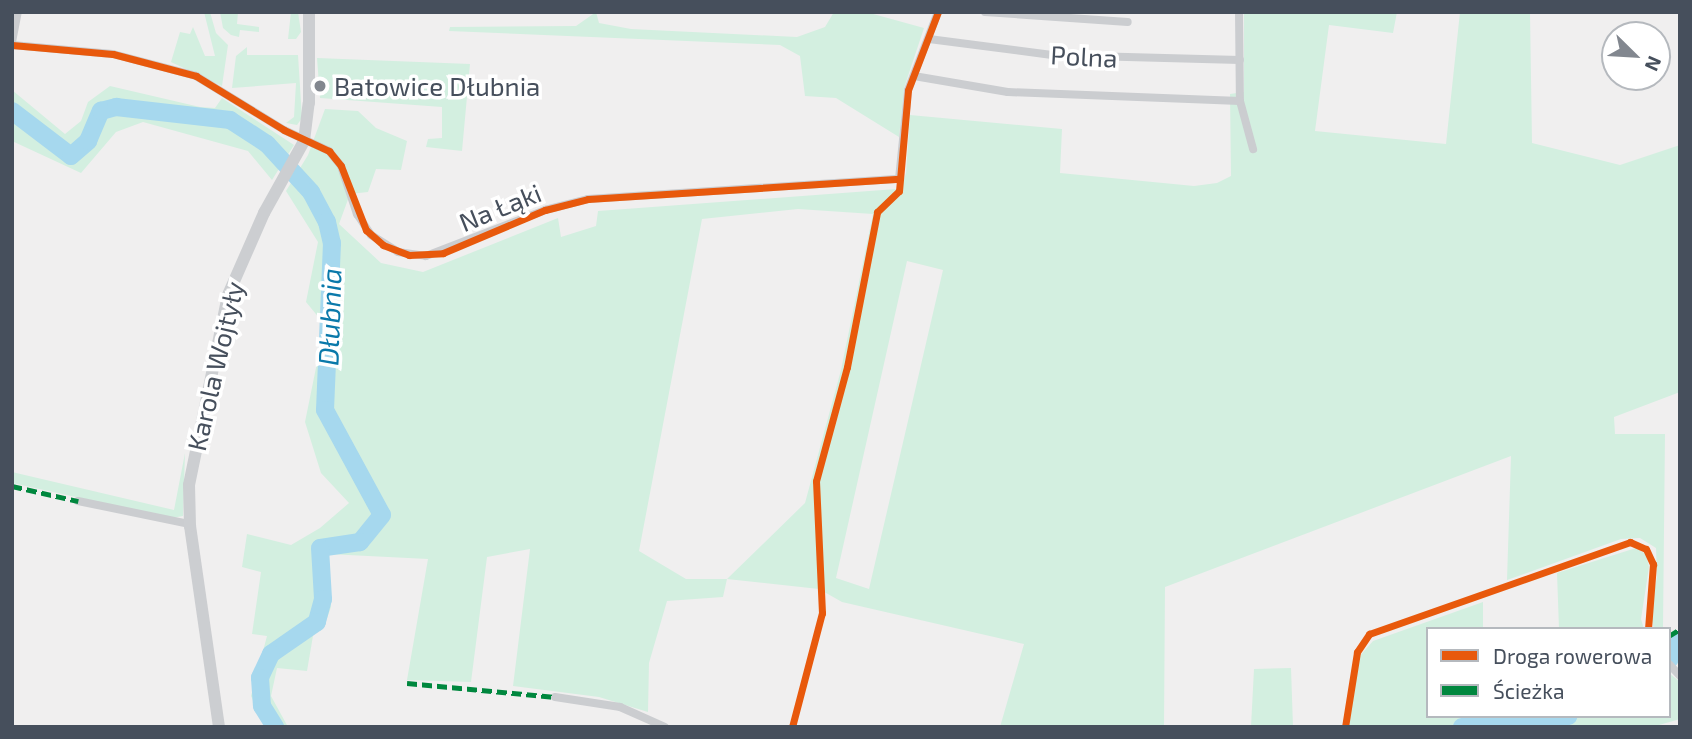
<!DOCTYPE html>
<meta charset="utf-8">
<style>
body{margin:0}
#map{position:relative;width:1692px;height:739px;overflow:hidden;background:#f0efef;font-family:"Exo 2",sans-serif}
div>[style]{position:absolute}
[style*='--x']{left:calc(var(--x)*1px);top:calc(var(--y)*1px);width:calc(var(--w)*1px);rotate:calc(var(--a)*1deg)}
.green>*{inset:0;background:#d3efe0}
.river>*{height:18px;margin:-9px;padding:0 9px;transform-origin:9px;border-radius:9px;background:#a6d8ee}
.street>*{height:8px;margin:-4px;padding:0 4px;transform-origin:4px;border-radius:4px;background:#cbcdd0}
.secondary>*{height:12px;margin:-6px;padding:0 6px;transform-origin:6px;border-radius:6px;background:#ccced1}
.quiet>*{height:5px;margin-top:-2.5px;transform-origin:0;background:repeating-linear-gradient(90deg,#00873e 0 10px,transparent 0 15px)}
.cycleway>*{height:7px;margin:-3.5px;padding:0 3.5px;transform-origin:3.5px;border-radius:3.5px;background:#e8590c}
.dots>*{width:19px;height:19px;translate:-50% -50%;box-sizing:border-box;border:4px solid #fff;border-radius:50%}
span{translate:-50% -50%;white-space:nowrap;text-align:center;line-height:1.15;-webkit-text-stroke:7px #fff;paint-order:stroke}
.street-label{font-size:26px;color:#464f5c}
.poi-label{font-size:26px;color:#464f5c}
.left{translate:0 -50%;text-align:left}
.water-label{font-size:28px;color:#0a79aa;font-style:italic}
.frame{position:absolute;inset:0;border:14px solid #464f5c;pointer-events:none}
.legend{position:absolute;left:1426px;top:627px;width:245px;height:91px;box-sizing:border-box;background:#fff;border:2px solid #b5b9be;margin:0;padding:9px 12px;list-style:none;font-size:21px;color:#464f5c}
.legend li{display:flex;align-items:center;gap:14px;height:35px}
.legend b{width:35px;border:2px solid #b5b9be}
.north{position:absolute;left:1601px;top:21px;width:70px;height:70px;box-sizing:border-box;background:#fff;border:2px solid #b5b9be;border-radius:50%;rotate:114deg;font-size:19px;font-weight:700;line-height:28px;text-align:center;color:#464f5c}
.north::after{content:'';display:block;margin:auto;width:24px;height:32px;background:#82878f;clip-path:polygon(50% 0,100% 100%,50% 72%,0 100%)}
</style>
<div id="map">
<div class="green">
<i style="clip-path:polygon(204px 12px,210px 12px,216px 33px,228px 45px,222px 86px,171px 62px,180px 32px,190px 34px,193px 27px,205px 56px,215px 56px)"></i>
<i style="clip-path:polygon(220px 12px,238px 12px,237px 24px,259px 27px,259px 32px,240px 30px,239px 37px,231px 35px,223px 28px)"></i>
<i style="clip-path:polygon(291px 12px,298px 12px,301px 32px,296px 39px,288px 39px)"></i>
<i style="clip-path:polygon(596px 12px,599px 23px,631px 29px,797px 37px,825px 27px,834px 12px,866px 12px,924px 28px,904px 88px,899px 137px,836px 98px,805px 96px,800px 56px,780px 45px,449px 31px,450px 27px,576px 26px)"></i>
<i style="clip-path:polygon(evenodd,1244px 12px,1397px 12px,1393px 33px,1329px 25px,1315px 131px,1446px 144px,1460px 12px,1530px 12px,1532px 143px,1620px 165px,1680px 145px,1680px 392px,1614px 417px,1615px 434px,1665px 434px,1663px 629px,1654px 629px,1650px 613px,1657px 577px,1656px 548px,1640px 538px,1621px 539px,1507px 580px,1511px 456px,1165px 587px,1164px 727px,1000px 727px,1024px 644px,842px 602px,819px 589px,727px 579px,723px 597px,667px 601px,649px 663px,648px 712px,599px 697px,513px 686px,530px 549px,487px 557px,471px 682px,407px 680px,428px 559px,328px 554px,331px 607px,326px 621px,314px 630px,307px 671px,277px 668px,271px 696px,288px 727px,266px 727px,251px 696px,267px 636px,252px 634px,261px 572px,242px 567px,247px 534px,291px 545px,320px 528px,349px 503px,321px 473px,305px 422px,320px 348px,320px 319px,306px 302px,318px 242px,286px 191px,308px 155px,325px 109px,358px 111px,376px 128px,407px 141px,401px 170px,376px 169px,368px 192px,350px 194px,339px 224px,381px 263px,423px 272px,558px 218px,561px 237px,596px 226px,598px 211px,896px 189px,898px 197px,906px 173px,910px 115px,1062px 129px,1060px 173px,1194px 186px,1217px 183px,1231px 176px,1230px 94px,1244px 92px,1244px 12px,798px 209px,873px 214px,841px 370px,805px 503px,727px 579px,686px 579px,639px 551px,702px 219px,798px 209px,1244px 12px,907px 261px,943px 270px,869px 589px,836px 578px,907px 261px)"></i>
<i style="clip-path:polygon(247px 47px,247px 55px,298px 55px,302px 118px,297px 125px,286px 123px,294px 117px,296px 83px,232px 88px,236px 56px)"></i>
<i style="clip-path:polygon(317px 58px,470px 64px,462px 151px,426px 147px,428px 139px,442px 138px,442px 107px,320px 98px)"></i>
<i style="clip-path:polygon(110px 86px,200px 107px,215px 108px,222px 98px,294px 145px,272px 180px,248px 151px,143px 122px,116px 132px,81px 173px,12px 141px,12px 90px,65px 134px,81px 121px,88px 102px)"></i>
<i style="clip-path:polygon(185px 453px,183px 516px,172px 518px,12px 483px,12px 472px,174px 510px)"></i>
<i style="clip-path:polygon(1636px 548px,1646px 554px,1649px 567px,1641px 619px,1644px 629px,1559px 629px,1557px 573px)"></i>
<i style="clip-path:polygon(1483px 602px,1483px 629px,1428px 629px,1428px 716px,1669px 716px,1669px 673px,1680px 682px,1680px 719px,1652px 727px,1348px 727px,1358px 658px,1373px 641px)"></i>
<i style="clip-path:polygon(1680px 635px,1680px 669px,1669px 644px)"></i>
<i style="clip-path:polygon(1291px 668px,1293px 727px,1251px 727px,1254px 669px)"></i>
</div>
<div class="river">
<i style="--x:12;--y:111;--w:74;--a:37.3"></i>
<i style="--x:71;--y:156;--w:23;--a:-41"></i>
<i style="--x:88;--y:141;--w:33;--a:-67"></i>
<i style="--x:101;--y:111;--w:16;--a:-15"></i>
<i style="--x:116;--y:107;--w:115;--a:6.5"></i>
<i style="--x:230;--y:120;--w:44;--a:33"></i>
<i style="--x:267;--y:144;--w:65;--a:47.5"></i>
<i style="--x:311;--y:192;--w:34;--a:62"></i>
<i style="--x:327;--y:222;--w:22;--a:77"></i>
<i style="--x:332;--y:243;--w:167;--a:92.4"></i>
<i style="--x:325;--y:410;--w:119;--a:61.5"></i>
<i style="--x:382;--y:515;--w:35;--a:129"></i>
<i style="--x:360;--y:542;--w:40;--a:171.5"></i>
<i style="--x:320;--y:548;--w:51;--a:86.6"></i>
<i style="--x:323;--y:599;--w:24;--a:105"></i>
<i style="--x:317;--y:622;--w:56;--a:145.2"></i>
<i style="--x:271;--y:654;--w:26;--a:115"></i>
<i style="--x:260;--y:678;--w:28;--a:86"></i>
<i style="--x:262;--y:706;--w:25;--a:58"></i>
<i style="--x:1669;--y:660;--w:22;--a:-60"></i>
<i style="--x:1462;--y:727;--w:107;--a:-5.9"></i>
</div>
<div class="street">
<i style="--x:985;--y:12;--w:143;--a:4"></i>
<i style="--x:1239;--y:12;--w:89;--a:89.4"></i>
<i style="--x:1240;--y:101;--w:50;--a:74.8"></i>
<i style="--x:929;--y:39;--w:124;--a:7.4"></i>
<i style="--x:1052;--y:55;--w:188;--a:1.5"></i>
<i style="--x:12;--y:42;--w:31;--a:-79"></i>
<i style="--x:12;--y:45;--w:101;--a:5.1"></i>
<i style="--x:113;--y:54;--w:86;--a:14.8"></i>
<i style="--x:196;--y:76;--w:103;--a:31.5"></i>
<i style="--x:284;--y:130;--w:50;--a:25"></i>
<i style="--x:329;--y:151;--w:19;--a:51"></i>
<i style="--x:341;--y:166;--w:51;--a:71.6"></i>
<i style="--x:357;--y:214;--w:25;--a:56"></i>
<i style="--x:371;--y:235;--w:32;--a:32"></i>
<i style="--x:398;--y:252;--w:28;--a:8"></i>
<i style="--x:426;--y:256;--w:128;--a:-21.1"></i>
<i style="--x:545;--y:210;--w:44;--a:-14.3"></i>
<i style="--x:588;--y:199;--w:312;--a:-3.7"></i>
<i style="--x:899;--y:179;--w:89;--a:-84.2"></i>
<i style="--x:908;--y:90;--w:84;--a:-69"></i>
<i style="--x:914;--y:76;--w:95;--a:9.7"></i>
<i style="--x:1008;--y:92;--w:232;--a:2.2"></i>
<i style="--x:78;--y:501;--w:113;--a:11.7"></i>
<i style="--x:1669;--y:664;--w:16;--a:47"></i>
<i style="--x:555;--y:697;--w:66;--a:8.7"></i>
<i style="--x:620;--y:707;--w:49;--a:24"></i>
</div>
<div class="secondary">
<i style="--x:219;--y:727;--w:203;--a:-98.2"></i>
<i style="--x:190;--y:526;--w:41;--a:-91.4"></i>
<i style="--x:189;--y:485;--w:194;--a:-78.4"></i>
<i style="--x:228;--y:295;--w:90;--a:-66.3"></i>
<i style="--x:264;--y:213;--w:82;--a:-60.9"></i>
<i style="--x:304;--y:141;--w:38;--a:-83"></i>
<i style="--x:309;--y:103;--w:91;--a:-90"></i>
</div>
<div class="quiet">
<i style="--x:12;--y:486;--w:68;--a:12.8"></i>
<i style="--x:1669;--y:636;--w:13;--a:-32"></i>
<i style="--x:407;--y:683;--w:149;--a:5.4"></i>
</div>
<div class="cycleway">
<i style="--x:12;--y:45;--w:101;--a:5.1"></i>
<i style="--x:113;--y:54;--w:86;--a:14.8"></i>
<i style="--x:196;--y:76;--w:103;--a:31.5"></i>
<i style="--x:284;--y:130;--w:50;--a:25"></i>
<i style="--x:329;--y:151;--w:19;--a:51"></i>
<i style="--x:341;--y:166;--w:69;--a:68.7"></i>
<i style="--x:366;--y:230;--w:23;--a:41"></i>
<i style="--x:383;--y:245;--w:28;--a:21"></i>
<i style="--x:409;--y:255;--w:34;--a:-3"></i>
<i style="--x:443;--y:253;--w:111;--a:-22.9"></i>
<i style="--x:545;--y:210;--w:44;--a:-14.3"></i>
<i style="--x:588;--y:199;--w:312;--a:-3.7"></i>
<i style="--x:792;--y:727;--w:118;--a:-75.3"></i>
<i style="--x:822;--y:613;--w:132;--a:-92.6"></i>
<i style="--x:816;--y:481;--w:118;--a:-74.8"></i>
<i style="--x:847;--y:367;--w:158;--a:-79"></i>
<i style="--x:877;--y:212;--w:30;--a:-44"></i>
<i style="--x:899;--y:191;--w:101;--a:-84.9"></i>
<i style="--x:908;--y:90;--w:84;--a:-69"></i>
<i style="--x:1345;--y:727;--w:76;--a:-80.9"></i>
<i style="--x:1357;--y:652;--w:22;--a:-56"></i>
<i style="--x:1369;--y:634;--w:277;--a:-19.4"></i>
<i style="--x:1630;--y:542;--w:17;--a:24"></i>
<i style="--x:1646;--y:549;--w:17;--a:65"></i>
<i style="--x:1653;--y:564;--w:65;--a:94.4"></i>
</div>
<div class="dots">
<i style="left:320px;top:86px;background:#82878f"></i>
</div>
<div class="street-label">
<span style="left:1084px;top:56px;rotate:3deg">Polna</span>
<span style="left:500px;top:207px;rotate:-22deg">Na Łąki</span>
<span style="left:215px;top:366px;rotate:-77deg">Karola Wojtyły</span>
</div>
<div class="poi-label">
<span class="left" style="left:334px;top:86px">Batowice Dłubnia</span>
</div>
<div class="water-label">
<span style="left:329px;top:317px;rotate:-88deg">Dłubnia</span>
</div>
<div class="frame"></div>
<ul class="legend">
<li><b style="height:9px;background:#e8590c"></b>Droga rowerowa</li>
<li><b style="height:9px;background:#00873e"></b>Ścieżka</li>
</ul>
<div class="north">N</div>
</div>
